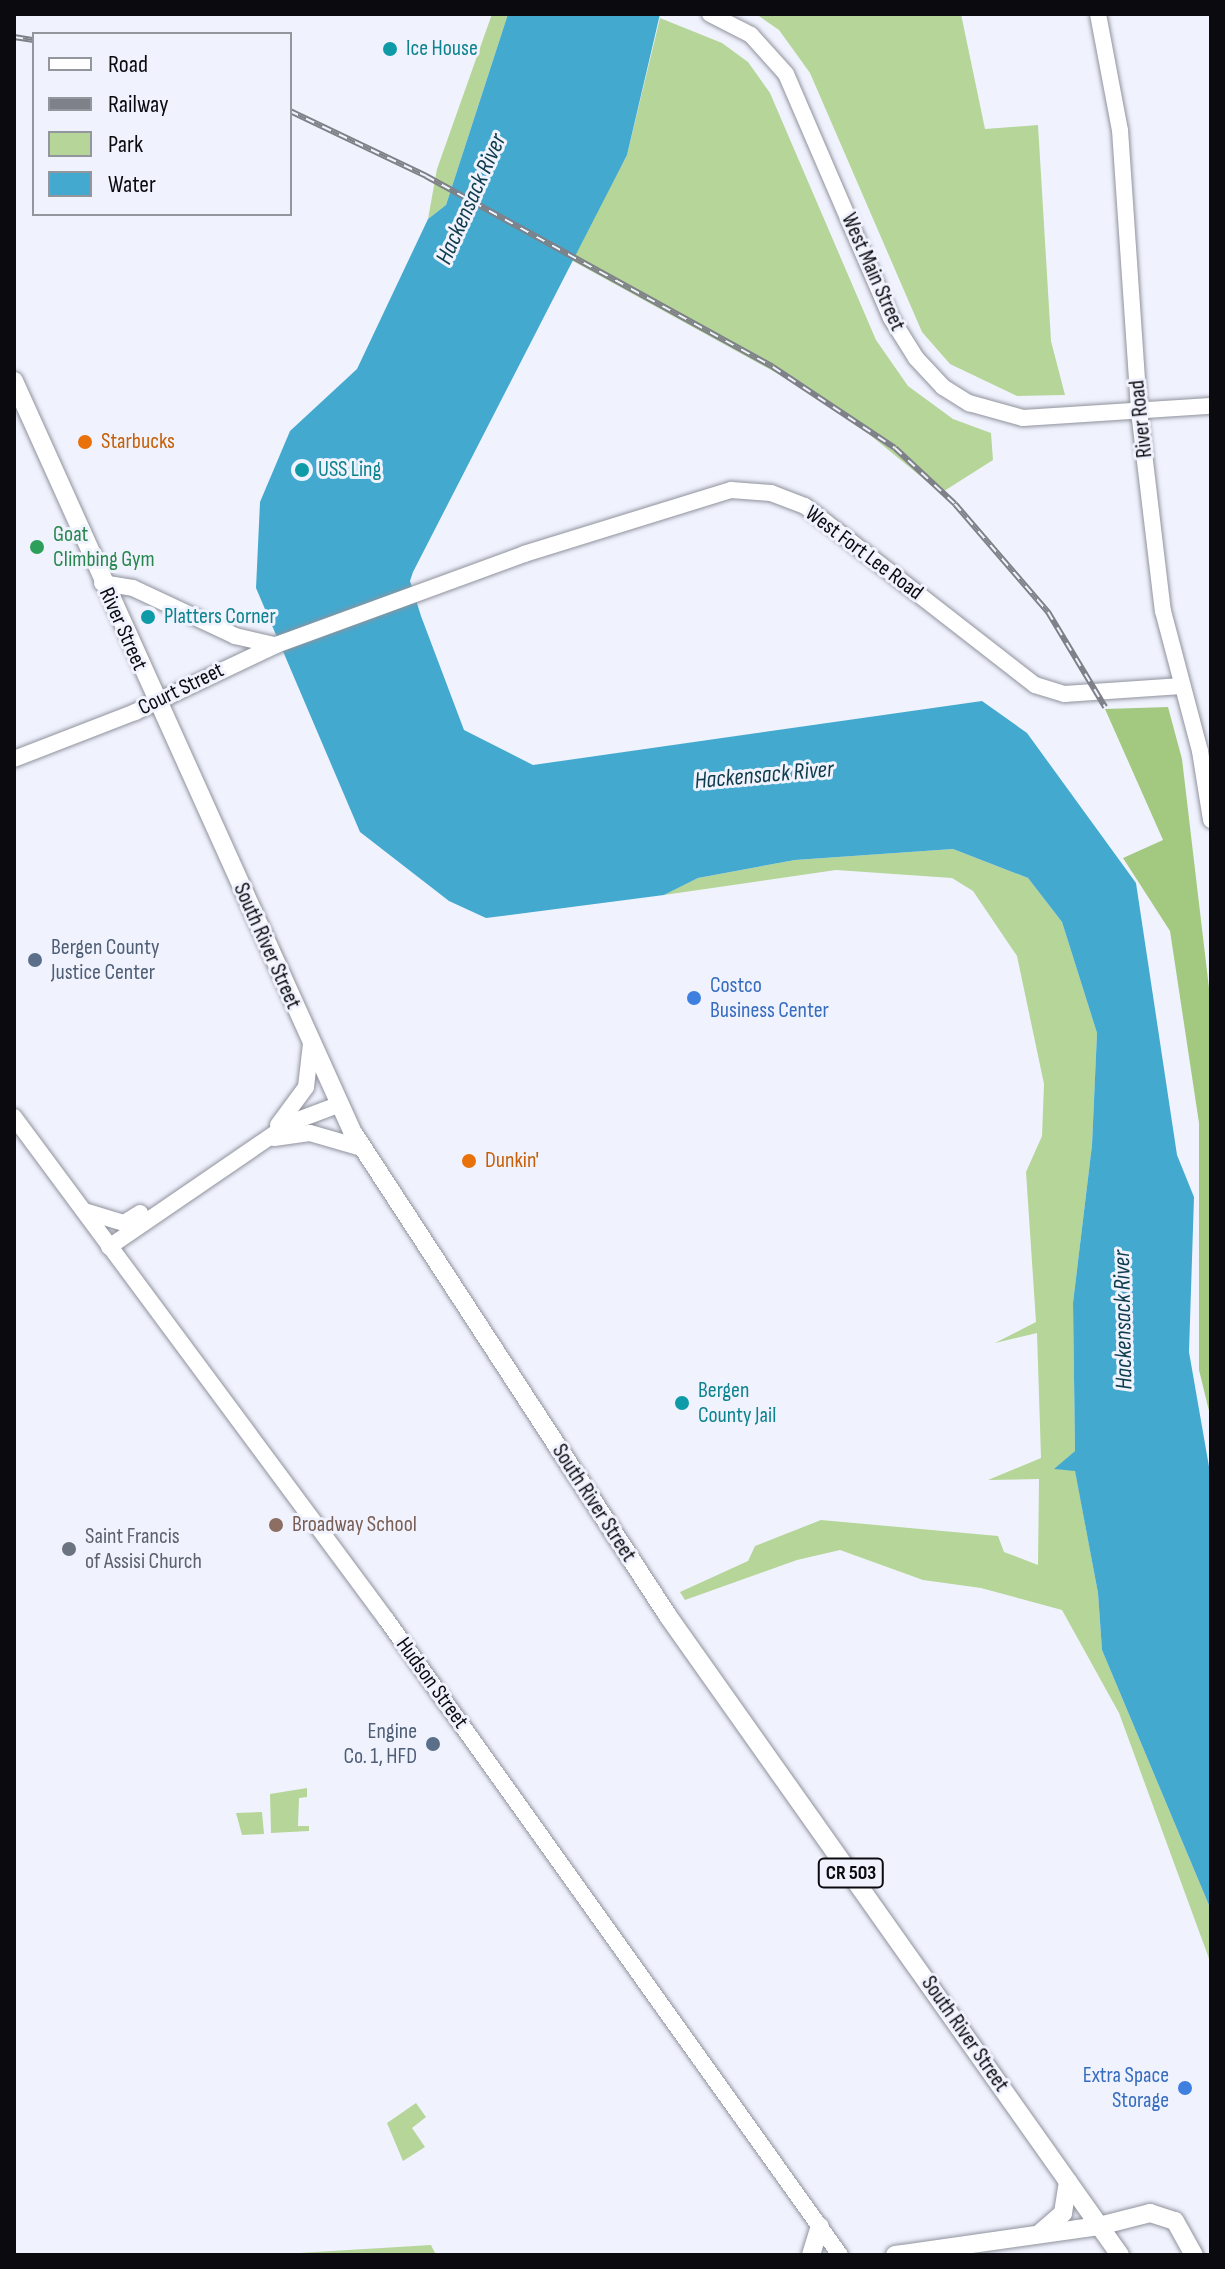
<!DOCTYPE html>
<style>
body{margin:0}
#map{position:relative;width:1225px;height:2269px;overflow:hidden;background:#f0f3fe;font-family:"Sofia Sans Condensed",sans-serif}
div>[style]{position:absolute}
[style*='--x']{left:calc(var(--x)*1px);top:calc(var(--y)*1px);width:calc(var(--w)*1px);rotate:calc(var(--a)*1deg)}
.green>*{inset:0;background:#b5d599}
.forest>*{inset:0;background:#a3c980}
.water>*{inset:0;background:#44a9cf}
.roads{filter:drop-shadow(0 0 2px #8f929c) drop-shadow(0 0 2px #8f929c)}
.secondary>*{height:16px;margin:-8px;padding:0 8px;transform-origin:8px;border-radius:8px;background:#fff}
.primary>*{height:18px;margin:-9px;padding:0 9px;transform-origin:9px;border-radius:9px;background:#fff}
.rail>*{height:6px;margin-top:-3px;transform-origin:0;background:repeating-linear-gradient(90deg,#f0f3fe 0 9px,#7f8188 0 18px);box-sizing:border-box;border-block:2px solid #7f8188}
.dots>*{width:22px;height:22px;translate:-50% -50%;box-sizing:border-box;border:4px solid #f0f3fe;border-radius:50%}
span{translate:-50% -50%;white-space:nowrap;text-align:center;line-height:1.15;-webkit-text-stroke:6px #f0f3fe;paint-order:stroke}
.shield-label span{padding:2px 6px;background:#f0f3fe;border:2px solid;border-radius:6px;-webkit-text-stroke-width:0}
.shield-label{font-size:20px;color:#0b0b0f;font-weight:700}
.culture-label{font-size:22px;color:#0d838f}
.left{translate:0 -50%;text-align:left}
.street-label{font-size:22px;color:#0b0b0f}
.food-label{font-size:22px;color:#c56008}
.leisure-label{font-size:22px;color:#27864d}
.service-label{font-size:22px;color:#4e5e75}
.right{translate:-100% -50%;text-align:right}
.shop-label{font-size:22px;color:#366cbe}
.education-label{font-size:22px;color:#785e54}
.worship-label{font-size:22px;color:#5b616d}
.water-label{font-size:24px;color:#0f3c4c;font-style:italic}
.frame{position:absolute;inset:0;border:16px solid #0b0b0f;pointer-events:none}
.legend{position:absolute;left:32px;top:32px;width:260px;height:184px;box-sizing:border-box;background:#f0f3fe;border:2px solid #94969e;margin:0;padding:10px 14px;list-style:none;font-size:24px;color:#0b0b0f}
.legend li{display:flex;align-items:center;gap:16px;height:40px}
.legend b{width:40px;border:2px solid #94969e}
</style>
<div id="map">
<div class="green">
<i style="clip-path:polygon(492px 14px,508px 14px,446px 205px,428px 219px,437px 169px)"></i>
<i style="clip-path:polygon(756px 14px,961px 14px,985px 129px,1038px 125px,1051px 341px,1065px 395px,1017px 396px,950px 364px,922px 332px,810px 73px,779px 30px)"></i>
<i style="clip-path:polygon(660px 18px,722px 43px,748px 62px,770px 93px,876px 340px,908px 386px,953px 419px,991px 433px,993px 460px,941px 493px,831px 403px,571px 260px,627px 155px)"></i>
<i style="clip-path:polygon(953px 849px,1028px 878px,1062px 922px,1097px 1033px,1092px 1145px,1073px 1303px,1075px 1451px,1055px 1469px,1075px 1470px,1098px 1593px,1102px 1650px,1211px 1910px,1211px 1964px,1119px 1713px,1062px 1610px,981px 1588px,923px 1580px,840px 1550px,797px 1560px,685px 1600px,680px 1592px,748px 1561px,755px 1546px,821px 1520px,998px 1536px,1004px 1552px,1038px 1565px,1039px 1479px,988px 1480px,1041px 1458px,1037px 1333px,995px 1343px,1036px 1322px,1026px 1172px,1042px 1136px,1044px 1084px,1017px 956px,973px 891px,952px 878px,836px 870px,664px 895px,698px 878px,795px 860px)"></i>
<i style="clip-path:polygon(307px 1788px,307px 1797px,299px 1798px,298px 1826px,309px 1826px,309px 1831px,271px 1833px,270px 1794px)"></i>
<i style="clip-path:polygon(262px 1812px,264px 1834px,242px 1835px,236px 1813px)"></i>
<i style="clip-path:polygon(416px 2103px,426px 2117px,412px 2128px,425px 2147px,403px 2161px,387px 2123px)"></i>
<i style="clip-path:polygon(431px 2245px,436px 2255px,266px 2255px)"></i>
</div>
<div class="forest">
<i style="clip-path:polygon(1168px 707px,1182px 759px,1211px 1005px,1211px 1419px,1199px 1370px,1199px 1123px,1170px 931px,1123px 858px,1163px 840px,1105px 709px)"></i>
</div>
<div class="water">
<i style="clip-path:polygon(508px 14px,660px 14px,627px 155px,413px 572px,410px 581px,421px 616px,464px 730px,533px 765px,982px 701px,1027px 733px,1136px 883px,1177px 1155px,1194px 1197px,1189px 1352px,1211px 1478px,1211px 1910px,1102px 1650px,1098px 1593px,1075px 1471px,1054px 1469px,1075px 1451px,1073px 1303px,1092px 1145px,1097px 1033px,1062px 922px,1028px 878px,953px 849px,795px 860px,698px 878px,664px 895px,486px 918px,449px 901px,360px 832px,256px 588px,260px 502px,290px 431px,357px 369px,428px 219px,446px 205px)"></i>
</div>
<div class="roads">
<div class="secondary">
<i style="--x:710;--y:14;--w:46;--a:27.1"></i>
<i style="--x:751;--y:35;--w:52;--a:48.1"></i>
<i style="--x:786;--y:74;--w:266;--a:66.7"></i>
<i style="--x:891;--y:318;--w:47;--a:58"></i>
<i style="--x:916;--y:358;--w:40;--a:47"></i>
<i style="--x:943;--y:387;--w:31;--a:32"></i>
<i style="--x:969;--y:403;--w:56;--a:15.5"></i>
<i style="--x:1023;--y:418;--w:188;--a:-3.7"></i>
<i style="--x:1098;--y:14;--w:118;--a:79.3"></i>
<i style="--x:1120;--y:130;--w:282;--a:86.1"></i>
<i style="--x:1139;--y:411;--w:201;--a:83.2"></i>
<i style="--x:1163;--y:611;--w:145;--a:75.2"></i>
<i style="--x:1200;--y:751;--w:70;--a:80.9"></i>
<i style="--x:102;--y:583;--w:31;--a:9"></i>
<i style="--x:133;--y:588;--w:113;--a:25.2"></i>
<i style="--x:235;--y:636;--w:40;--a:13"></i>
<i style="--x:14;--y:759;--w:130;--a:-21.2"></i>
<i style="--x:135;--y:712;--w:156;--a:-25.4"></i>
<i style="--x:276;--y:645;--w:264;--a:-20.1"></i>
<i style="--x:524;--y:554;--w:217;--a:-17.2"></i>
<i style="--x:731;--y:490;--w:40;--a:4.3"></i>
<i style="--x:771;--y:493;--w:36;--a:21"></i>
<i style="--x:805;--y:506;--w:291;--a:37.9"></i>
<i style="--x:1035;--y:685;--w:31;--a:17"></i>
<i style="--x:1065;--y:694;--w:116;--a:-3.9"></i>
<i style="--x:14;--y:1117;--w:625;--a:53.46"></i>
<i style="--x:386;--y:1619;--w:781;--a:54.48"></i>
<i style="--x:278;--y:1125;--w:47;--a:-53.6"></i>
<i style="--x:306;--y:1087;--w:43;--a:-83.4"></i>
<i style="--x:274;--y:1138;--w:36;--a:-8"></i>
<i style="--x:310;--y:1133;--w:54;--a:16.1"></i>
<i style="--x:84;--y:1211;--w:42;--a:16.7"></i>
<i style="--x:124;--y:1223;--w:19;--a:-32"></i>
<i style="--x:109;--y:1247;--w:219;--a:-34.4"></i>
<i style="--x:290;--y:1123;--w:51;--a:-20.6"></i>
</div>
<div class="primary">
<i style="--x:14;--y:381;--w:823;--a:65.74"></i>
<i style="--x:352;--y:1131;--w:579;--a:56.91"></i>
<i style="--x:668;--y:1616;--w:783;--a:54.73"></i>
<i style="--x:1039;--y:2234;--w:32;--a:-41"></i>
<i style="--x:1063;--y:2213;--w:32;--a:-81"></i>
<i style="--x:811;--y:2255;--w:30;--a:-73"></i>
<i style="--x:895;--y:2255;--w:206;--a:-8.1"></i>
<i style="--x:1099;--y:2226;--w:53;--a:-14.3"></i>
<i style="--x:1150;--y:2213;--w:26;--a:18"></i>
<i style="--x:1175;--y:2221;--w:39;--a:61"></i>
</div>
</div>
<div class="rail">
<i style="--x:14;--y:37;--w:20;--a:9"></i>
<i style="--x:290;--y:111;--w:151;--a:25.5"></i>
<i style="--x:426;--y:176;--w:396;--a:28.8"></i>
<i style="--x:773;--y:367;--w:146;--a:33.6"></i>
<i style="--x:895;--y:448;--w:82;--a:43"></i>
<i style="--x:955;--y:504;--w:143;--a:49.3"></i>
<i style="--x:1048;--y:612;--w:111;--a:59"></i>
</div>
<div class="dots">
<i style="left:390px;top:49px;background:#0f9aa8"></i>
<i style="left:85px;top:442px;background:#e8710a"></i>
<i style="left:302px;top:470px;background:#0f9aa8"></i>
<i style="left:37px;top:547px;background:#2e9e5b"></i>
<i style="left:148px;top:617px;background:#0f9aa8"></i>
<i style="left:35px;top:960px;background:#5c6f8a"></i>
<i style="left:694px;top:998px;background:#3f7fe0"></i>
<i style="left:469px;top:1161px;background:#e8710a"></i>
<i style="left:682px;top:1403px;background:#0f9aa8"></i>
<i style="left:276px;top:1525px;background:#8d6e63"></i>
<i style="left:69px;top:1549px;background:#6b7280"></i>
<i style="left:433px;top:1744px;background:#5c6f8a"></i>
<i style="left:1185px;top:2088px;background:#3f7fe0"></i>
</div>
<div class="shield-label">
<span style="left:851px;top:1873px">CR 503</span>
</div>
<div class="culture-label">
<span class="left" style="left:406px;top:49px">Ice House</span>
<span class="left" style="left:318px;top:470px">USS Ling</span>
<span class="left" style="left:164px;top:617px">Platters Corner</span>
<span class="left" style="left:698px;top:1403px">Bergen<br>County Jail</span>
</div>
<div class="street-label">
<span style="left:873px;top:272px;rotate:66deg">West Main Street</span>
<span style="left:1141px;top:419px;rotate:-96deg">River Road</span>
<span style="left:864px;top:553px;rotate:37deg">West Fort Lee Road</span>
<span style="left:123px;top:629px;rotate:66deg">River Street</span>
<span style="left:181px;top:689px;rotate:-26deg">Court Street</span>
<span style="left:267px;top:946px;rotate:66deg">South River Street</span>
<span style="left:594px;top:1503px;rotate:57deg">South River Street</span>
<span style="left:432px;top:1683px;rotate:54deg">Hudson Street</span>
<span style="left:965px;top:2034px;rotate:55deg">South River Street</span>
</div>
<div class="food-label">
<span class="left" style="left:101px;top:442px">Starbucks</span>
<span class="left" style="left:485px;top:1161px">Dunkin'</span>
</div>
<div class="leisure-label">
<span class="left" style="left:53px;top:547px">Goat<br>Climbing Gym</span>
</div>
<div class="service-label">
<span class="left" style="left:51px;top:960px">Bergen County<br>Justice Center</span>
<span class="right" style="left:417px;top:1744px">Engine<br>Co. 1, HFD</span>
</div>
<div class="shop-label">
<span class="left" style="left:710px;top:998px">Costco<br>Business Center</span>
<span class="right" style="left:1169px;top:2088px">Extra Space<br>Storage</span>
</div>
<div class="education-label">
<span class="left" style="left:292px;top:1525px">Broadway School</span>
</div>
<div class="worship-label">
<span class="left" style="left:85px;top:1549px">Saint Francis<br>of Assisi Church</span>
</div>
<div class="water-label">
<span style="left:471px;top:199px;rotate:-66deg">Hackensack River</span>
<span style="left:764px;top:775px;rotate:-5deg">Hackensack River</span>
<span style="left:1123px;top:1320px;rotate:-91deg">Hackensack River</span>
</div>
<div class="frame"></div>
<ul class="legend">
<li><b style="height:10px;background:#fff"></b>Road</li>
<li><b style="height:10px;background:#7f8188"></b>Railway</li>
<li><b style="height:22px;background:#b5d599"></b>Park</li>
<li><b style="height:22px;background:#44a9cf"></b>Water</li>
</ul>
</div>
